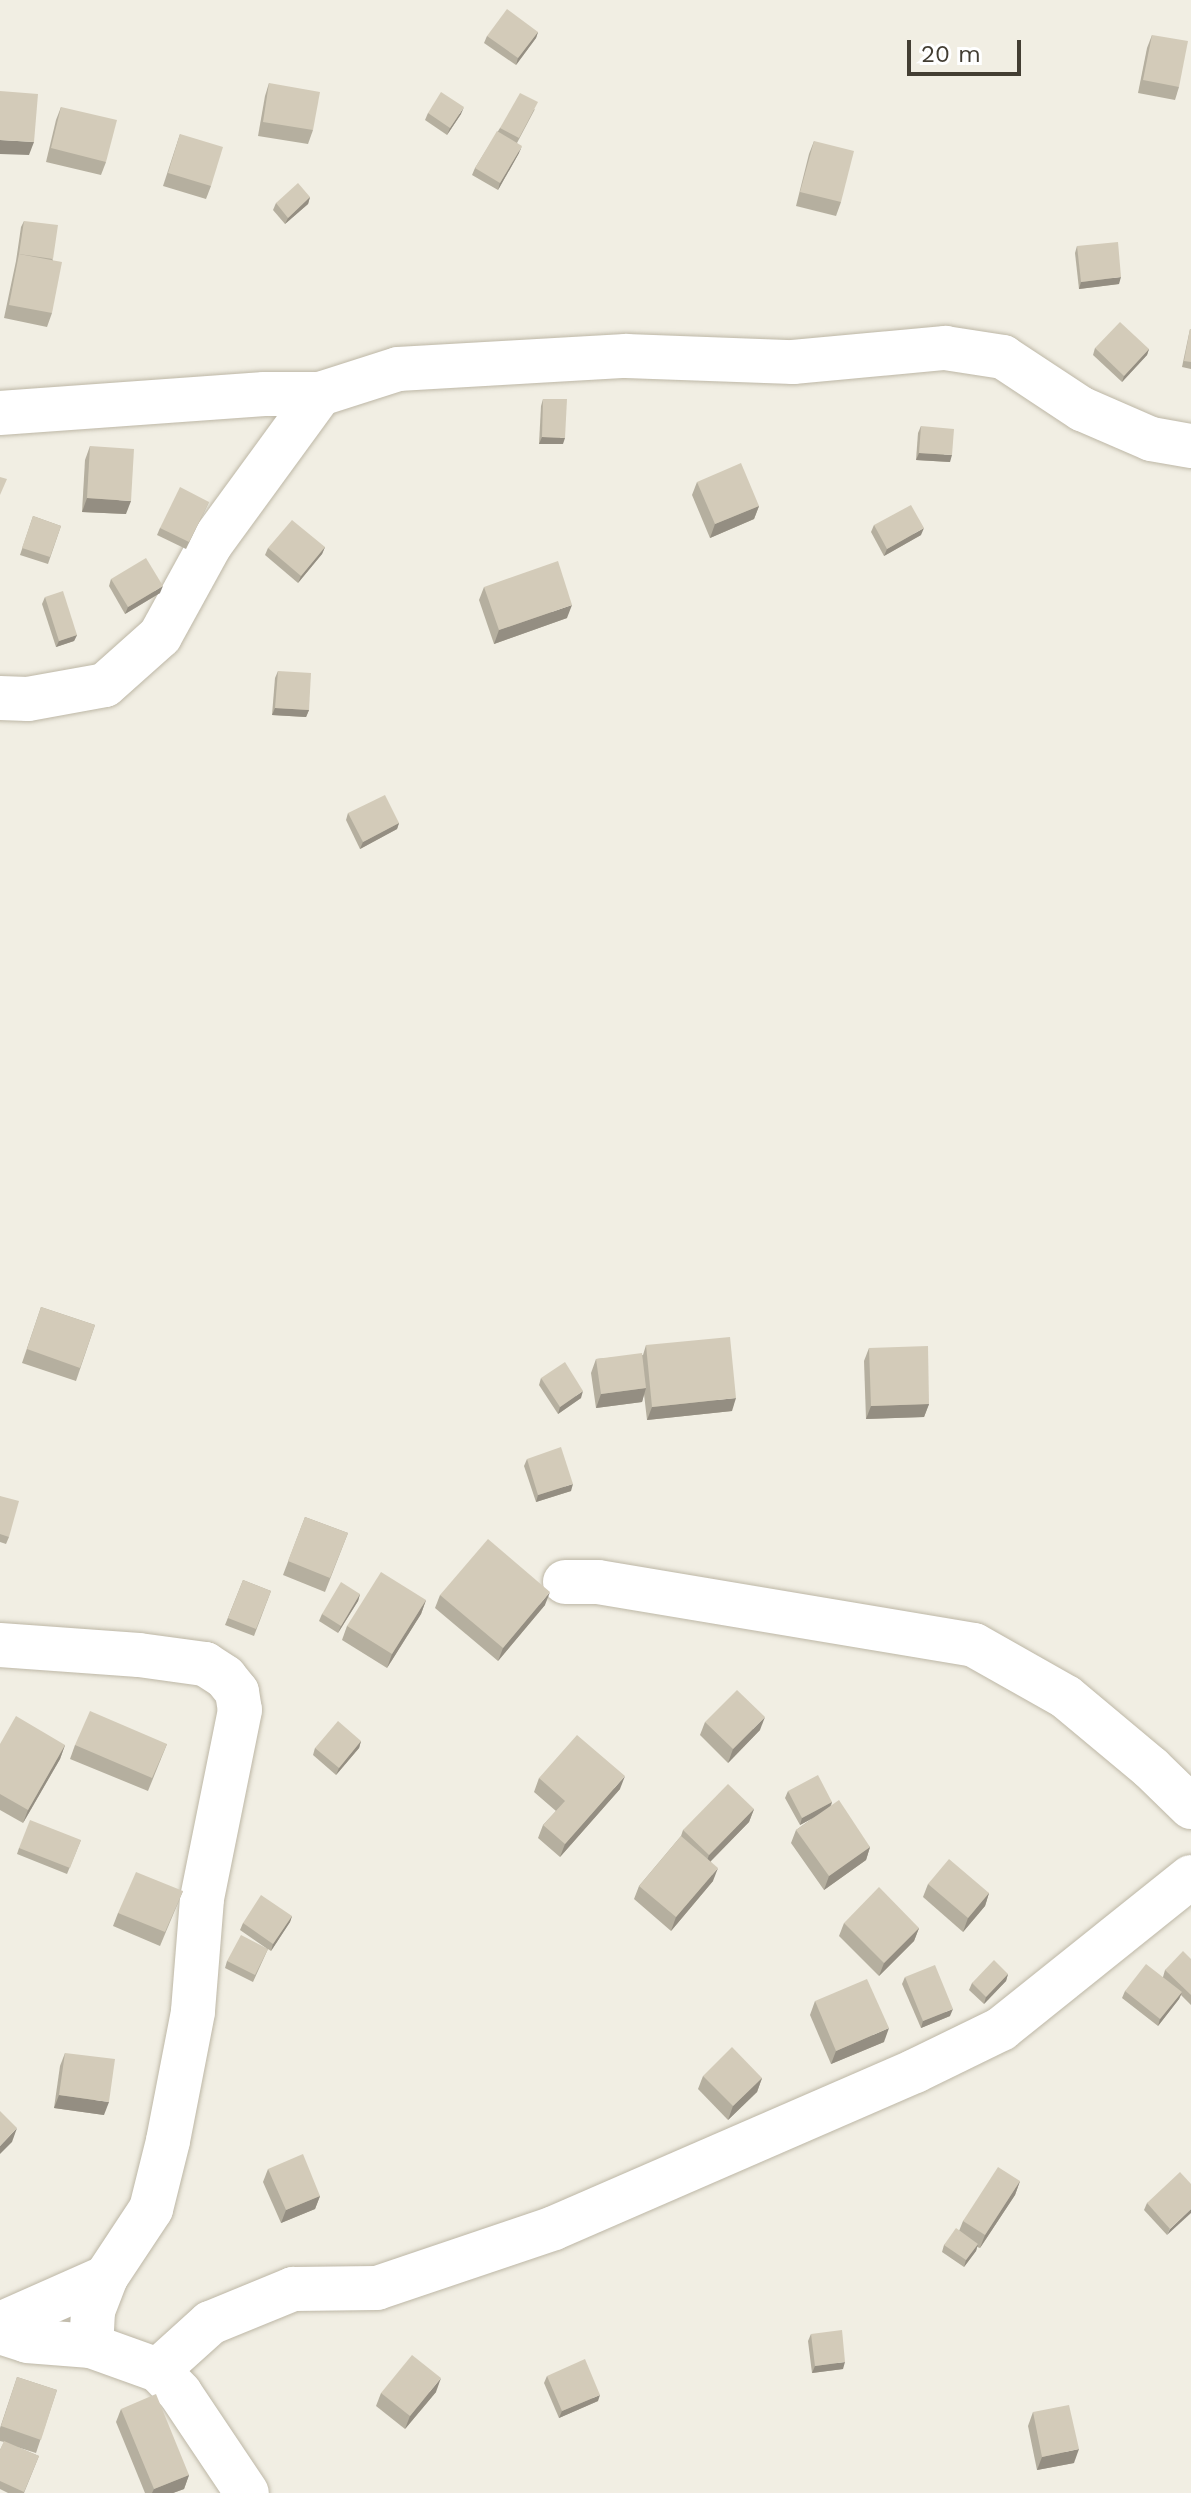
<!DOCTYPE html>
<style>
body{margin:0}
#map{position:relative;width:1191px;height:2493px;overflow:hidden;background:#f1eee3;font-family:"Work Sans",sans-serif}
div>[style]{position:absolute}
[style*='--x']{left:calc(var(--x)*1px);top:calc(var(--y)*1px);width:calc(var(--w)*1px);rotate:calc(var(--a)*1deg)}
.roads{filter:drop-shadow(0 0 2px #bdb7a6) drop-shadow(0 0 2px #bdb7a6)}
.minor>*{height:44px;margin:-22px;padding:0 22px;transform-origin:22px;border-radius:22px;background:#fff}
.wall>*{inset:0;background:#b5af9f}
.shaded-wall>*{inset:0;background:#948e82}
.building>*{inset:0;background:#d3cbb9}
span{translate:-50% -50%;white-space:nowrap;text-align:center;line-height:1.15;-webkit-text-stroke:6px #fff;paint-order:stroke}
.scale{position:absolute;left:907px;top:40px;width:114px;height:36px;box-sizing:border-box;border:4px solid #433e33;border-top:0;padding-left:10px;font-size:24px;line-height:28px;white-space:nowrap;color:#433e33;-webkit-text-stroke:6px #fff;paint-order:stroke}
</style>
<div id="map">
<div class="roads">
<div class="minor">
<i style="--x:0;--y:413;--w:265;--a:-4.1"></i>
<i style="--x:264;--y:394;--w:56;--a:0"></i>
<i style="--x:320;--y:394;--w:82;--a:-17.8"></i>
<i style="--x:398;--y:369;--w:228;--a:-3.3"></i>
<i style="--x:626;--y:356;--w:167;--a:2.1"></i>
<i style="--x:793;--y:362;--w:153;--a:-5.3"></i>
<i style="--x:945;--y:348;--w:59;--a:8.8"></i>
<i style="--x:1003;--y:357;--w:95;--a:33.4"></i>
<i style="--x:1082;--y:409;--w:75;--a:23.5"></i>
<i style="--x:1151;--y:439;--w:41;--a:9.9"></i>
<i style="--x:0;--y:698;--w:28;--a:2"></i>
<i style="--x:28;--y:699;--w:78;--a:-10.3"></i>
<i style="--x:105;--y:685;--w:74;--a:-41.7"></i>
<i style="--x:160;--y:636;--w:104;--a:-61.2"></i>
<i style="--x:210;--y:545;--w:187;--a:-53.9"></i>
<i style="--x:565;--y:1582;--w:33;--a:0"></i>
<i style="--x:598;--y:1582;--w:381;--a:9.5"></i>
<i style="--x:974;--y:1645;--w:106;--a:29.5"></i>
<i style="--x:1066;--y:1697;--w:111;--a:39.9"></i>
<i style="--x:1151;--y:1768;--w:56;--a:44.3"></i>
<i style="--x:0;--y:1645;--w:139;--a:4.1"></i>
<i style="--x:139;--y:1655;--w:67;--a:7.8"></i>
<i style="--x:205;--y:1664;--w:24;--a:33"></i>
<i style="--x:225;--y:1677;--w:19;--a:51"></i>
<i style="--x:237;--y:1692;--w:18;--a:81"></i>
<i style="--x:240;--y:1710;--w:193;--a:101.4"></i>
<i style="--x:202;--y:1899;--w:113;--a:94.6"></i>
<i style="--x:193;--y:2012;--w:131;--a:101"></i>
<i style="--x:168;--y:2141;--w:70;--a:104"></i>
<i style="--x:151;--y:2209;--w:82;--a:123.5"></i>
<i style="--x:106;--y:2277;--w:36;--a:111"></i>
<i style="--x:93;--y:2311;--w:35;--a:93"></i>
<i style="--x:0;--y:2324;--w:116;--a:-23.9"></i>
<i style="--x:0;--y:2332;--w:28;--a:18"></i>
<i style="--x:27;--y:2341;--w:64;--a:4.5"></i>
<i style="--x:91;--y:2346;--w:71;--a:19.7"></i>
<i style="--x:158;--y:2370;--w:32;--a:46"></i>
<i style="--x:180;--y:2393;--w:120;--a:56.2"></i>
<i style="--x:158;--y:2370;--w:70;--a:-42.1"></i>
<i style="--x:210;--y:2323;--w:90;--a:-22.3"></i>
<i style="--x:293;--y:2289;--w:84;--a:-0.7"></i>
<i style="--x:377;--y:2288;--w:187;--a:-18.7"></i>
<i style="--x:554;--y:2228;--w:394;--a:-23.5"></i>
<i style="--x:915;--y:2071;--w:96;--a:-26"></i>
<i style="--x:1001;--y:2029;--w:243;--a:-38.7"></i>
</div>
</div>
<div class="wall">
<i style="clip-path:polygon(538px 32px,536px 38px,516px 65px,484px 43px,487px 36px)"></i>
<i style="clip-path:polygon(1152px 35px,1179px 87px,1175px 100px,1138px 93px,1147px 48px)"></i>
<i style="clip-path:polygon(269px 83px,313px 130px,308px 144px,258px 136px,265px 96px)"></i>
<i style="clip-path:polygon(61px 107px,106px 162px,101px 175px,46px 162px,56px 120px)"></i>
<i style="clip-path:polygon(535px 109px,517px 143px,519px 153px,498px 190px,472px 175px,475px 168px,500px 128px)"></i>
<i style="clip-path:polygon(428px 113px,461px 114px,447px 135px,425px 120px)"></i>
<i style="clip-path:polygon(180px 134px,211px 186px,206px 199px,163px 186px)"></i>
<i style="clip-path:polygon(814px 141px,841px 202px,836px 216px,796px 206px,809px 154px)"></i>
<i style="clip-path:polygon(310px 197px,308px 204px,285px 224px,273px 210px,276px 203px)"></i>
<i style="clip-path:polygon(24px 221px,53px 260px,52px 313px,47px 327px,4px 318px,16px 261px,21px 227px)"></i>
<i style="clip-path:polygon(1077px 246px,1119px 284px,1079px 289px,1075px 253px)"></i>
<i style="clip-path:polygon(1190px 329px,1191px 329px,1191px 369px,1182px 367px)"></i>
<i style="clip-path:polygon(1095px 348px,1149px 349px,1147px 355px,1122px 382px,1093px 355px)"></i>
<i style="clip-path:polygon(543px 399px,563px 444px,539px 444px,541px 406px)"></i>
<i style="clip-path:polygon(921px 426px,950px 462px,916px 460px,918px 433px)"></i>
<i style="clip-path:polygon(90px 446px,126px 514px,82px 512px,85px 460px)"></i>
<i style="clip-path:polygon(697px 482px,759px 506px,754px 519px,710px 538px,692px 495px)"></i>
<i style="clip-path:polygon(209px 502px,186px 549px,157px 535px,160px 528px)"></i>
<i style="clip-path:polygon(33px 516px,61px 526px,48px 564px,20px 555px)"></i>
<i style="clip-path:polygon(874px 525px,921px 535px,884px 556px,871px 532px)"></i>
<i style="clip-path:polygon(325px 547px,322px 554px,298px 583px,265px 555px,268px 548px)"></i>
<i style="clip-path:polygon(111px 579px,160px 593px,125px 614px,109px 586px)"></i>
<i style="clip-path:polygon(484px 587px,567px 618px,494px 644px,479px 600px)"></i>
<i style="clip-path:polygon(45px 597px,77px 635px,74px 641px,56px 647px,42px 604px)"></i>
<i style="clip-path:polygon(278px 671px,309px 710px,306px 717px,272px 715px,275px 678px)"></i>
<i style="clip-path:polygon(348px 813px,399px 823px,397px 829px,360px 849px,346px 820px)"></i>
<i style="clip-path:polygon(41px 1307px,95px 1325px,76px 1381px,22px 1363px)"></i>
<i style="clip-path:polygon(646px 1345px,732px 1411px,647px 1420px,644px 1394px,642px 1402px,596px 1408px,591px 1373px,596px 1359px,643px 1355px)"></i>
<i style="clip-path:polygon(869px 1348px,929px 1404px,924px 1417px,866px 1419px,864px 1361px)"></i>
<i style="clip-path:polygon(541px 1378px,581px 1398px,558px 1414px,539px 1385px)"></i>
<i style="clip-path:polygon(527px 1459px,571px 1491px,536px 1502px,524px 1466px)"></i>
<i style="clip-path:polygon(0 1496px,9px 1537px,6px 1544px,0 1542px)"></i>
<i style="clip-path:polygon(305px 1517px,348px 1533px,325px 1592px,283px 1575px)"></i>
<i style="clip-path:polygon(243px 1580px,271px 1591px,254px 1636px,225px 1625px)"></i>
<i style="clip-path:polygon(360px 1594px,358px 1601px,338px 1633px,319px 1621px,322px 1614px)"></i>
<i style="clip-path:polygon(440px 1595px,545px 1605px,498px 1661px,435px 1608px)"></i>
<i style="clip-path:polygon(426px 1600px,421px 1614px,387px 1668px,342px 1640px,347px 1626px)"></i>
<i style="clip-path:polygon(705px 1722px,760px 1730px,728px 1763px,700px 1735px)"></i>
<i style="clip-path:polygon(361px 1741px,359px 1748px,336px 1775px,313px 1755px,315px 1748px)"></i>
<i style="clip-path:polygon(0 1744px,65px 1745px,60px 1759px,23px 1823px,0 1810px)"></i>
<i style="clip-path:polygon(167px 1744px,148px 1791px,70px 1759px,75px 1745px)"></i>
<i style="clip-path:polygon(539px 1778px,620px 1789px,560px 1857px,538px 1838px,543px 1825px,556px 1811px,534px 1792px)"></i>
<i style="clip-path:polygon(788px 1791px,832px 1802px,831px 1806px,870px 1847px,866px 1860px,824px 1890px,791px 1843px,796px 1830px,813px 1818px,800px 1825px,785px 1798px)"></i>
<i style="clip-path:polygon(754px 1809px,749px 1822px,711px 1861px,713px 1881px,671px 1931px,634px 1899px,639px 1886px,681px 1836px,683px 1830px)"></i>
<i style="clip-path:polygon(81px 1840px,67px 1874px,17px 1854px,19px 1848px)"></i>
<i style="clip-path:polygon(928px 1884px,989px 1893px,985px 1906px,963px 1932px,923px 1897px)"></i>
<i style="clip-path:polygon(183px 1891px,160px 1946px,113px 1926px,118px 1913px)"></i>
<i style="clip-path:polygon(292px 1916px,290px 1922px,271px 1951px,268px 1949px,253px 1982px,225px 1968px,227px 1961px,266px 1948px,240px 1930px,243px 1923px)"></i>
<i style="clip-path:polygon(844px 1923px,919px 1928px,914px 1941px,879px 1976px,839px 1936px)"></i>
<i style="clip-path:polygon(1191px 1959px,1191px 2005px,1181px 1995px,1179px 1999px,1158px 2026px,1122px 1998px,1125px 1991px,1163px 1977px,1165px 1970px)"></i>
<i style="clip-path:polygon(1008px 1974px,1006px 1981px,984px 2004px,969px 1990px,972px 1983px)"></i>
<i style="clip-path:polygon(905px 1977px,950px 2016px,921px 2028px,902px 1984px)"></i>
<i style="clip-path:polygon(815px 2001px,884px 2042px,831px 2064px,810px 2015px)"></i>
<i style="clip-path:polygon(65px 2053px,104px 2115px,54px 2108px,60px 2066px)"></i>
<i style="clip-path:polygon(703px 2076px,762px 2078px,757px 2092px,728px 2120px,698px 2089px)"></i>
<i style="clip-path:polygon(268px 2169px,320px 2196px,315px 2209px,281px 2223px,263px 2182px)"></i>
<i style="clip-path:polygon(1020px 2181px,1015px 2195px,980px 2248px,977px 2247px,976px 2251px,964px 2267px,942px 2252px,944px 2245px,959px 2231px,963px 2221px)"></i>
<i style="clip-path:polygon(1191px 2184px,1167px 2235px,1144px 2210px,1147px 2203px)"></i>
<i style="clip-path:polygon(811px 2334px,843px 2369px,812px 2373px,808px 2341px)"></i>
<i style="clip-path:polygon(547px 2376px,598px 2401px,559px 2418px,544px 2383px)"></i>
<i style="clip-path:polygon(17px 2377px,57px 2390px,36px 2453px,17px 2447px,39px 2456px,24px 2493px,8px 2493px,0 2489px,0 2450px,4px 2442px,0 2441px,0 2428px)"></i>
<i style="clip-path:polygon(436px 2392px,405px 2429px,376px 2406px,381px 2393px)"></i>
<i style="clip-path:polygon(121px 2409px,189px 2475px,184px 2489px,173px 2493px,145px 2493px,116px 2422px)"></i>
<i style="clip-path:polygon(1033px 2412px,1074px 2463px,1037px 2470px,1028px 2426px)"></i>
</div>
<div class="shaded-wall">
<i style="clip-path:polygon(538px 32px,536px 38px,516px 65px,518px 58px)"></i>
<i style="clip-path:polygon(464px 107px,461px 114px,447px 135px,450px 128px)"></i>
<i style="clip-path:polygon(0 140px,34px 142px,29px 155px,0 154px)"></i>
<i style="clip-path:polygon(522px 146px,519px 153px,498px 190px,500px 183px)"></i>
<i style="clip-path:polygon(310px 197px,308px 204px,285px 224px,288px 218px)"></i>
<i style="clip-path:polygon(1121px 277px,1119px 284px,1079px 289px,1081px 282px)"></i>
<i style="clip-path:polygon(1149px 349px,1147px 355px,1122px 382px,1124px 376px)"></i>
<i style="clip-path:polygon(542px 437px,565px 438px,563px 444px,539px 444px)"></i>
<i style="clip-path:polygon(919px 453px,952px 455px,950px 462px,916px 460px)"></i>
<i style="clip-path:polygon(87px 498px,131px 501px,126px 514px,82px 512px)"></i>
<i style="clip-path:polygon(759px 506px,754px 519px,710px 538px,715px 524px)"></i>
<i style="clip-path:polygon(924px 528px,921px 535px,884px 556px,887px 549px)"></i>
<i style="clip-path:polygon(325px 547px,322px 554px,298px 583px,301px 576px)"></i>
<i style="clip-path:polygon(163px 586px,160px 593px,125px 614px,128px 607px)"></i>
<i style="clip-path:polygon(572px 605px,567px 618px,494px 644px,499px 630px)"></i>
<i style="clip-path:polygon(77px 635px,74px 641px,56px 647px,59px 641px)"></i>
<i style="clip-path:polygon(275px 708px,309px 710px,306px 717px,272px 715px)"></i>
<i style="clip-path:polygon(399px 823px,397px 829px,360px 849px,363px 842px)"></i>
<i style="clip-path:polygon(646px 1388px,642px 1402px,596px 1408px,601px 1394px)"></i>
<i style="clip-path:polygon(583px 1391px,581px 1398px,558px 1414px,560px 1407px)"></i>
<i style="clip-path:polygon(736px 1398px,732px 1411px,647px 1420px,652px 1407px)"></i>
<i style="clip-path:polygon(929px 1404px,924px 1417px,866px 1419px,871px 1406px)"></i>
<i style="clip-path:polygon(573px 1484px,571px 1491px,536px 1502px,538px 1495px)"></i>
<i style="clip-path:polygon(550px 1592px,545px 1605px,498px 1661px,503px 1648px)"></i>
<i style="clip-path:polygon(360px 1594px,358px 1601px,338px 1633px,341px 1626px)"></i>
<i style="clip-path:polygon(426px 1600px,421px 1614px,387px 1668px,392px 1654px)"></i>
<i style="clip-path:polygon(765px 1717px,760px 1730px,728px 1763px,733px 1749px)"></i>
<i style="clip-path:polygon(361px 1741px,359px 1748px,336px 1775px,339px 1768px)"></i>
<i style="clip-path:polygon(65px 1745px,60px 1759px,23px 1823px,28px 1810px)"></i>
<i style="clip-path:polygon(625px 1776px,620px 1789px,560px 1857px,565px 1844px)"></i>
<i style="clip-path:polygon(832px 1802px,829px 1809px,800px 1825px,802px 1818px)"></i>
<i style="clip-path:polygon(754px 1809px,749px 1822px,704px 1868px,709px 1855px)"></i>
<i style="clip-path:polygon(870px 1847px,866px 1860px,824px 1890px,829px 1876px)"></i>
<i style="clip-path:polygon(718px 1868px,713px 1881px,671px 1931px,676px 1917px)"></i>
<i style="clip-path:polygon(989px 1893px,985px 1906px,963px 1932px,968px 1918px)"></i>
<i style="clip-path:polygon(292px 1916px,290px 1922px,271px 1951px,273px 1944px)"></i>
<i style="clip-path:polygon(919px 1928px,914px 1941px,879px 1976px,884px 1963px)"></i>
<i style="clip-path:polygon(1008px 1974px,1006px 1981px,984px 2004px,986px 1997px)"></i>
<i style="clip-path:polygon(1182px 1992px,1179px 1999px,1158px 2026px,1160px 2019px)"></i>
<i style="clip-path:polygon(953px 2009px,950px 2016px,921px 2028px,923px 2021px)"></i>
<i style="clip-path:polygon(889px 2028px,884px 2042px,831px 2064px,836px 2051px)"></i>
<i style="clip-path:polygon(762px 2078px,757px 2092px,728px 2120px,733px 2106px)"></i>
<i style="clip-path:polygon(59px 2095px,109px 2102px,104px 2115px,54px 2108px)"></i>
<i style="clip-path:polygon(17px 2128px,12px 2142px,0 2154px,0 2146px)"></i>
<i style="clip-path:polygon(1020px 2181px,1015px 2195px,980px 2248px,985px 2235px)"></i>
<i style="clip-path:polygon(320px 2196px,315px 2209px,281px 2223px,286px 2210px)"></i>
<i style="clip-path:polygon(1191px 2209px,1191px 2213px,1167px 2235px,1170px 2229px)"></i>
<i style="clip-path:polygon(978px 2244px,976px 2251px,964px 2267px,966px 2260px)"></i>
<i style="clip-path:polygon(845px 2362px,843px 2369px,812px 2373px,815px 2366px)"></i>
<i style="clip-path:polygon(441px 2378px,436px 2392px,405px 2429px,410px 2416px)"></i>
<i style="clip-path:polygon(600px 2395px,598px 2401px,559px 2418px,562px 2411px)"></i>
<i style="clip-path:polygon(1079px 2449px,1074px 2463px,1037px 2470px,1042px 2457px)"></i>
<i style="clip-path:polygon(189px 2475px,184px 2489px,173px 2493px,152px 2493px,154px 2489px)"></i>
</div>
<div class="building">
<i style="clip-path:polygon(507px 9px,538px 32px,518px 58px,487px 36px)"></i>
<i style="clip-path:polygon(1152px 35px,1188px 41px,1179px 87px,1143px 80px)"></i>
<i style="clip-path:polygon(269px 83px,320px 92px,313px 130px,263px 122px)"></i>
<i style="clip-path:polygon(0 91px,38px 94px,34px 142px,0 140px)"></i>
<i style="clip-path:polygon(441px 92px,464px 107px,450px 128px,428px 113px)"></i>
<i style="clip-path:polygon(520px 93px,538px 102px,519px 138px,500px 128px)"></i>
<i style="clip-path:polygon(61px 107px,117px 120px,106px 162px,51px 148px)"></i>
<i style="clip-path:polygon(497px 131px,522px 146px,500px 183px,475px 168px)"></i>
<i style="clip-path:polygon(180px 134px,223px 147px,211px 186px,168px 173px)"></i>
<i style="clip-path:polygon(814px 141px,854px 151px,841px 202px,800px 192px)"></i>
<i style="clip-path:polygon(298px 183px,310px 197px,288px 218px,276px 203px)"></i>
<i style="clip-path:polygon(24px 221px,58px 225px,53px 259px,19px 254px)"></i>
<i style="clip-path:polygon(1118px 242px,1121px 277px,1081px 282px,1077px 246px)"></i>
<i style="clip-path:polygon(19px 254px,62px 262px,52px 313px,9px 305px)"></i>
<i style="clip-path:polygon(1120px 322px,1149px 349px,1124px 376px,1095px 348px)"></i>
<i style="clip-path:polygon(1190px 329px,1191px 329px,1191px 362px,1184px 361px)"></i>
<i style="clip-path:polygon(543px 399px,567px 399px,565px 438px,542px 437px)"></i>
<i style="clip-path:polygon(921px 426px,954px 429px,952px 455px,919px 453px)"></i>
<i style="clip-path:polygon(90px 446px,134px 449px,131px 501px,87px 498px)"></i>
<i style="clip-path:polygon(741px 463px,759px 506px,715px 524px,697px 482px)"></i>
<i style="clip-path:polygon(0 477px,7px 479px,0 495px)"></i>
<i style="clip-path:polygon(180px 487px,209px 502px,189px 542px,160px 528px)"></i>
<i style="clip-path:polygon(911px 505px,924px 528px,887px 549px,874px 525px)"></i>
<i style="clip-path:polygon(33px 516px,61px 526px,50px 557px,22px 548px)"></i>
<i style="clip-path:polygon(292px 520px,325px 547px,301px 576px,268px 548px)"></i>
<i style="clip-path:polygon(146px 558px,163px 586px,128px 607px,111px 579px)"></i>
<i style="clip-path:polygon(558px 561px,572px 605px,499px 630px,484px 587px)"></i>
<i style="clip-path:polygon(63px 591px,77px 635px,59px 641px,45px 597px)"></i>
<i style="clip-path:polygon(278px 671px,311px 673px,309px 710px,275px 708px)"></i>
<i style="clip-path:polygon(385px 795px,399px 823px,363px 842px,348px 813px)"></i>
<i style="clip-path:polygon(41px 1307px,95px 1325px,80px 1368px,27px 1349px)"></i>
<i style="clip-path:polygon(730px 1337px,736px 1398px,652px 1407px,646px 1345px)"></i>
<i style="clip-path:polygon(928px 1346px,929px 1404px,871px 1406px,869px 1348px)"></i>
<i style="clip-path:polygon(642px 1353px,646px 1388px,601px 1394px,596px 1359px)"></i>
<i style="clip-path:polygon(565px 1362px,583px 1391px,560px 1407px,541px 1378px)"></i>
<i style="clip-path:polygon(561px 1447px,573px 1484px,538px 1495px,527px 1459px)"></i>
<i style="clip-path:polygon(0 1496px,19px 1501px,9px 1537px,0 1534px)"></i>
<i style="clip-path:polygon(305px 1517px,348px 1533px,330px 1578px,288px 1561px)"></i>
<i style="clip-path:polygon(488px 1539px,550px 1592px,503px 1648px,440px 1595px)"></i>
<i style="clip-path:polygon(381px 1572px,426px 1600px,392px 1654px,347px 1626px)"></i>
<i style="clip-path:polygon(243px 1580px,271px 1591px,256px 1629px,228px 1618px)"></i>
<i style="clip-path:polygon(341px 1582px,360px 1594px,341px 1626px,322px 1614px)"></i>
<i style="clip-path:polygon(737px 1690px,765px 1717px,733px 1749px,705px 1722px)"></i>
<i style="clip-path:polygon(90px 1711px,167px 1744px,152px 1778px,75px 1745px)"></i>
<i style="clip-path:polygon(16px 1716px,65px 1745px,28px 1810px,0 1794px,0 1744px)"></i>
<i style="clip-path:polygon(338px 1721px,361px 1741px,339px 1768px,315px 1748px)"></i>
<i style="clip-path:polygon(577px 1735px,625px 1776px,565px 1844px,543px 1825px,565px 1801px,539px 1778px)"></i>
<i style="clip-path:polygon(818px 1775px,832px 1802px,802px 1818px,788px 1791px)"></i>
<i style="clip-path:polygon(728px 1784px,754px 1809px,709px 1855px,683px 1830px)"></i>
<i style="clip-path:polygon(839px 1800px,870px 1847px,829px 1876px,796px 1830px)"></i>
<i style="clip-path:polygon(30px 1820px,81px 1840px,70px 1868px,19px 1848px)"></i>
<i style="clip-path:polygon(681px 1836px,718px 1868px,676px 1917px,639px 1886px)"></i>
<i style="clip-path:polygon(949px 1859px,989px 1893px,968px 1918px,928px 1884px)"></i>
<i style="clip-path:polygon(136px 1872px,183px 1891px,165px 1932px,118px 1913px)"></i>
<i style="clip-path:polygon(879px 1887px,919px 1928px,884px 1963px,844px 1923px)"></i>
<i style="clip-path:polygon(261px 1895px,292px 1916px,273px 1944px,243px 1923px)"></i>
<i style="clip-path:polygon(241px 1935px,268px 1949px,255px 1975px,227px 1961px)"></i>
<i style="clip-path:polygon(1183px 1951px,1191px 1959px,1191px 1995px,1165px 1970px)"></i>
<i style="clip-path:polygon(994px 1960px,1008px 1974px,986px 1997px,972px 1983px)"></i>
<i style="clip-path:polygon(1146px 1964px,1182px 1992px,1160px 2019px,1125px 1991px)"></i>
<i style="clip-path:polygon(935px 1965px,953px 2009px,923px 2021px,905px 1977px)"></i>
<i style="clip-path:polygon(867px 1979px,889px 2028px,836px 2051px,815px 2001px)"></i>
<i style="clip-path:polygon(732px 2047px,762px 2078px,733px 2106px,703px 2076px)"></i>
<i style="clip-path:polygon(65px 2053px,115px 2059px,109px 2102px,59px 2095px)"></i>
<i style="clip-path:polygon(0 2111px,17px 2128px,0 2146px)"></i>
<i style="clip-path:polygon(303px 2154px,320px 2196px,286px 2210px,268px 2169px)"></i>
<i style="clip-path:polygon(998px 2167px,1020px 2181px,985px 2235px,963px 2221px)"></i>
<i style="clip-path:polygon(1180px 2172px,1191px 2184px,1191px 2209px,1170px 2229px,1147px 2203px)"></i>
<i style="clip-path:polygon(956px 2228px,978px 2244px,966px 2260px,944px 2245px)"></i>
<i style="clip-path:polygon(842px 2330px,845px 2362px,815px 2366px,811px 2334px)"></i>
<i style="clip-path:polygon(412px 2355px,441px 2378px,410px 2416px,381px 2393px)"></i>
<i style="clip-path:polygon(585px 2359px,600px 2395px,562px 2411px,547px 2376px)"></i>
<i style="clip-path:polygon(17px 2377px,57px 2390px,41px 2440px,1px 2426px)"></i>
<i style="clip-path:polygon(156px 2394px,189px 2475px,154px 2489px,121px 2409px)"></i>
<i style="clip-path:polygon(1069px 2405px,1079px 2449px,1042px 2457px,1033px 2412px)"></i>
<i style="clip-path:polygon(4px 2441px,39px 2456px,24px 2492px,0 2481px,0 2450px)"></i>
</div>
<div class="scale">20 m</div>
</div>
